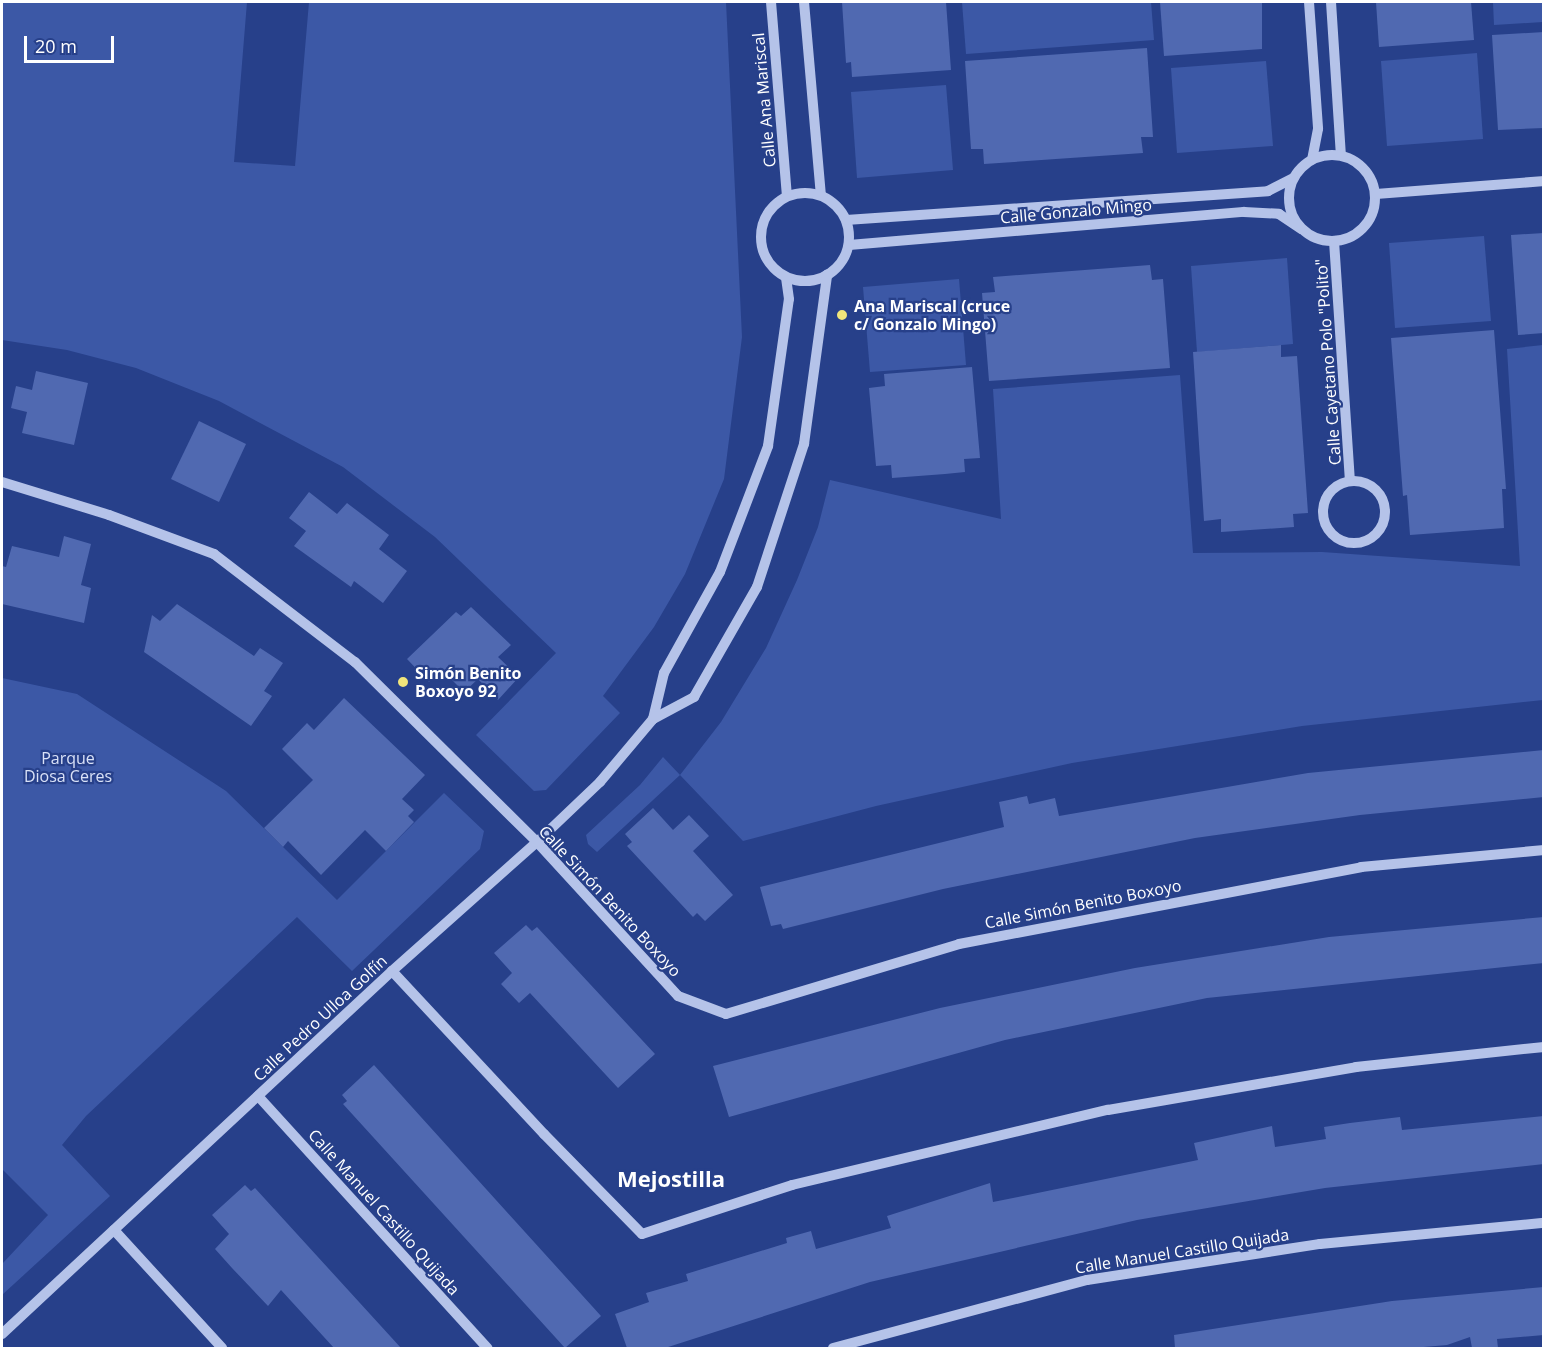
<!DOCTYPE html>
<meta charset="utf-8">
<style>
body{margin:0}
#map{position:relative;width:1545px;height:1350px;overflow:hidden;background:#27408a;font-family:"Open Sans",sans-serif}
div>[style]{position:absolute}
[style*='--x']{left:calc(var(--x)*1px);top:calc(var(--y)*1px);width:calc(var(--w)*1px);rotate:calc(var(--a)*1deg)}
.green>*{inset:0;background:#3c58a6}
.building>*{inset:0;background:#5069b1}
.minor>*{height:10px;margin:-5px;padding:0 5px;transform-origin:5px;border-radius:5px;background:#b5c3e9}
.minor>.ring{margin:-5px;padding:0;box-sizing:content-box;background:none;border:10px solid #b5c3e9;border-radius:50%}
.dots>*{width:16px;height:16px;translate:-50% -50%;box-sizing:border-box;border:3px solid #27408a;border-radius:50%}
span{translate:-50% -50%;white-space:nowrap;text-align:center;line-height:1.15;-webkit-text-stroke:4.5px #27408a;paint-order:stroke}
.street-label{font-size:16px;color:#fff}
.poi-label{font-size:16px;color:#fff;font-weight:700}
.left{translate:0 -50%;text-align:left}
.park-label{font-size:16px;color:#d9e1f7}
.district-label{font-size:22px;color:#fff;font-weight:700}
.frame{position:absolute;inset:0;border:3px solid #fff;pointer-events:none}
.scale{position:absolute;left:24px;top:36px;width:90px;height:27px;box-sizing:border-box;border:3px solid #fff;border-top:0;padding-left:8px;font-size:18px;line-height:21px;white-space:nowrap;color:#fff;-webkit-text-stroke:4px #27408a;paint-order:stroke}
</style>
<div id="map">
<div class="green">
<i style="clip-path:polygon(2px 2px,247px 2px,234px 162px,295px 166px,309px 2px,726px 2px,742px 337px,724px 479px,685px 574px,654px 627px,603px 696px,620px 713px,546px 790px,534px 791px,476px 735px,556px 653px,435px 537px,343px 467px,219px 401px,136px 368px,67px 350px,2px 340px)"></i>
<i style="clip-path:polygon(962px 2px,1151px 2px,1154px 40px,966px 54px)"></i>
<i style="clip-path:polygon(1493px 2px,1543px 2px,1543px 22px,1494px 25px)"></i>
<i style="clip-path:polygon(1477px 53px,1483px 139px,1387px 146px,1381px 61px)"></i>
<i style="clip-path:polygon(1266px 61px,1273px 146px,1177px 153px,1171px 68px)"></i>
<i style="clip-path:polygon(946px 85px,953px 170px,857px 178px,851px 92px)"></i>
<i style="clip-path:polygon(1484px 236px,1491px 321px,1395px 328px,1389px 243px)"></i>
<i style="clip-path:polygon(1287px 258px,1293px 344px,1197px 352px,1191px 266px)"></i>
<i style="clip-path:polygon(959px 279px,966px 365px,870px 372px,863px 287px)"></i>
<i style="clip-path:polygon(1543px 345px,1543px 700px,1302px 726px,1072px 763px,876px 806px,743px 841px,680px 775px,597px 852px,588px 844px,586px 835px,640px 785px,663px 757px,680px 775px,721px 722px,766px 648px,797px 580px,818px 527px,830px 480px,1001px 519px,993px 389px,1180px 375px,1193px 553px,1322px 552px,1520px 566px,1507px 349px)"></i>
<i style="clip-path:polygon(2px 678px,77px 694px,226px 791px,337px 900px,444px 793px,484px 831px,480px 849px,352px 971px,297px 917px,86px 1116px,62px 1145px,110px 1196px,2px 1295px,2px 1264px,48px 1215px,2px 1169px)"></i>
</div>
<div class="building">
<i style="clip-path:polygon(842px 2px,946px 2px,951px 70px,852px 77px,851px 62px,846px 63px)"></i>
<i style="clip-path:polygon(1160px 2px,1262px 2px,1262px 49px,1164px 56px)"></i>
<i style="clip-path:polygon(1376px 2px,1471px 2px,1474px 40px,1379px 47px)"></i>
<i style="clip-path:polygon(1544px 32px,1544px 128px,1498px 130px,1492px 35px)"></i>
<i style="clip-path:polygon(1147px 48px,1153px 137px,1141px 137px,1143px 153px,984px 164px,983px 149px,971px 149px,965px 61px)"></i>
<i style="clip-path:polygon(1544px 233px,1544px 333px,1518px 335px,1511px 235px)"></i>
<i style="clip-path:polygon(1150px 265px,1152px 280px,1163px 279px,1170px 368px,989px 381px,982px 293px,995px 292px,993px 277px)"></i>
<i style="clip-path:polygon(1494px 330px,1506px 489px,1502px 489px,1504px 528px,1410px 535px,1407px 495px,1403px 496px,1391px 338px)"></i>
<i style="clip-path:polygon(1281px 345px,1281px 357px,1297px 356px,1308px 513px,1293px 514px,1294px 527px,1221px 532px,1221px 519px,1204px 521px,1193px 352px)"></i>
<i style="clip-path:polygon(972px 367px,980px 458px,964px 459px,965px 472px,945px 474px,892px 478px,891px 465px,876px 466px,869px 388px,885px 386px,884px 374px)"></i>
<i style="clip-path:polygon(36px 371px,88px 383px,74px 445px,22px 433px,27px 412px,11px 408px,16px 386px,32px 390px)"></i>
<i style="clip-path:polygon(199px 421px,246px 444px,219px 502px,171px 479px)"></i>
<i style="clip-path:polygon(309px 492px,337px 514px,347px 503px,389px 535px,379px 549px,407px 571px,383px 603px,354px 581px,351px 587px,294px 546px,306px 531px,289px 518px)"></i>
<i style="clip-path:polygon(64px 536px,91px 544px,81px 585px,91px 588px,84px 623px,2px 604px,2px 566px,6px 567px,12px 546px,59px 557px)"></i>
<i style="clip-path:polygon(177px 604px,254px 656px,260px 648px,283px 663px,264px 691px,272px 696px,251px 726px,144px 652px,152px 615px,160px 621px)"></i>
<i style="clip-path:polygon(471px 607px,511px 645px,498px 657px,519px 677px,498px 700px,478px 679px,464px 692px,441px 669px,429px 682px,407px 659px,456px 612px,461px 616px)"></i>
<i style="clip-path:polygon(344px 698px,425px 775px,402px 799px,414px 810px,408px 816px,414px 822px,386px 851px,365px 830px,321px 875px,288px 841px,283px 847px,264px 828px,313px 780px,282px 749px,307px 723px,314px 730px)"></i>
<i style="clip-path:polygon(1544px 750px,1544px 797px,1360px 815px,1195px 838px,943px 889px,783px 929px,781px 924px,771px 926px,760px 887px,1004px 827px,999px 802px,1027px 796px,1029px 804px,1055px 798px,1059px 816px,1308px 773px)"></i>
<i style="clip-path:polygon(653px 808px,673px 830px,689px 815px,709px 836px,693px 851px,733px 895px,705px 921px,697px 913px,693px 917px,627px 846px,632px 842px,625px 834px)"></i>
<i style="clip-path:polygon(1544px 917px,1544px 963px,1207px 998px,1005px 1040px,729px 1117px,713px 1066px,940px 1008px,1135px 968px,1329px 937px)"></i>
<i style="clip-path:polygon(526px 925px,532px 931px,537px 927px,655px 1054px,618px 1088px,530px 993px,519px 1003px,501px 984px,512px 973px,494px 953px)"></i>
<i style="clip-path:polygon(374px 1065px,601px 1316px,565px 1348px,343px 1104px,347px 1101px,342px 1095px)"></i>
<i style="clip-path:polygon(1544px 1116px,1544px 1164px,1325px 1188px,1137px 1220px,870px 1282px,665px 1348px,627px 1348px,615px 1314px,649px 1302px,646px 1293px,688px 1281px,686px 1274px,787px 1243px,786px 1238px,811px 1231px,816px 1249px,891px 1228px,887px 1216px,990px 1183px,993px 1202px,1018px 1197px,1198px 1160px,1194px 1143px,1272px 1126px,1275px 1147px,1326px 1139px,1324px 1127px,1350px 1123px,1400px 1117px,1402px 1130px)"></i>
<i style="clip-path:polygon(245px 1185px,251px 1191px,255px 1188px,401px 1348px,334px 1348px,281px 1290px,268px 1306px,232px 1268px,215px 1249px,229px 1234px,212px 1215px)"></i>
<i style="clip-path:polygon(1544px 1287px,1544px 1335px,1497px 1339px,1498px 1348px,1472px 1348px,1470px 1337px,1447px 1345px,1412px 1348px,1175px 1348px,1174px 1335px,1392px 1301px)"></i>
</div>
<div class="minor">
<i style="--x:771;--y:2;--w:195;--a:85.3"></i>
<i style="--x:804;--y:2;--w:194;--a:85"></i>
<i style="--x:1309;--y:2;--w:127;--a:85.9"></i>
<i style="--x:1318;--y:129;--w:31;--a:101"></i>
<i style="--x:1331;--y:2;--w:153;--a:86.3"></i>
<i class="ring" style="left:1289px;top:155px;width:76px;height:76px"></i>
<i class="ring" style="left:761px;top:193px;width:78px;height:78px"></i>
<i style="--x:1376;--y:194;--w:169;--a:-4.4"></i>
<i style="--x:846;--y:220;--w:423;--a:-3.9"></i>
<i style="--x:1268;--y:191;--w:28;--a:-27"></i>
<i style="--x:1334;--y:241;--w:240;--a:86.2"></i>
<i style="--x:849;--y:245;--w:396;--a:-4.8"></i>
<i style="--x:1244;--y:212;--w:35;--a:3"></i>
<i style="--x:1279;--y:214;--w:27;--a:34"></i>
<i class="ring" style="left:1323px;top:481px;width:52px;height:52px"></i>
<i style="--x:2;--y:482;--w:112;--a:17.1"></i>
<i style="--x:109;--y:515;--w:112;--a:20.4"></i>
<i style="--x:214;--y:554;--w:178;--a:37.5"></i>
<i style="--x:355;--y:662;--w:256;--a:44.7"></i>
<i style="--x:537;--y:842;--w:209;--a:47.5"></i>
<i style="--x:678;--y:996;--w:51;--a:20.6"></i>
<i style="--x:726;--y:1014;--w:243;--a:-16.7"></i>
<i style="--x:959;--y:944;--w:409;--a:-10.8"></i>
<i style="--x:1361;--y:867;--w:184;--a:-5.3"></i>
<i style="--x:653;--y:719;--w:47;--a:-76.6"></i>
<i style="--x:664;--y:673;--w:115;--a:-61"></i>
<i style="--x:720;--y:572;--w:135;--a:-69.1"></i>
<i style="--x:768;--y:446;--w:148;--a:-81.9"></i>
<i style="--x:789;--y:299;--w:22;--a:-98"></i>
<i style="--x:392;--y:971;--w:223;--a:47"></i>
<i style="--x:544;--y:1134;--w:140;--a:45.6"></i>
<i style="--x:642;--y:1234;--w:158;--a:-18.1"></i>
<i style="--x:792;--y:1185;--w:325;--a:-13.4"></i>
<i style="--x:1108;--y:1110;--w:252;--a:-9.8"></i>
<i style="--x:1356;--y:1067;--w:189;--a:-6.1"></i>
<i style="--x:258;--y:1096;--w:341;--a:47.7"></i>
<i style="--x:114;--y:1230;--w:160;--a:47.5"></i>
<i style="--x:2;--y:1334;--w:533;--a:-42.95"></i>
<i style="--x:392;--y:971;--w:194;--a:-41.7"></i>
<i style="--x:537;--y:842;--w:87;--a:-43.6"></i>
<i style="--x:600;--y:782;--w:82;--a:-49.9"></i>
<i style="--x:653;--y:719;--w:47;--a:-28.2"></i>
<i style="--x:694;--y:697;--w:127;--a:-60.2"></i>
<i style="--x:757;--y:587;--w:151;--a:-71.8"></i>
<i style="--x:804;--y:444;--w:171;--a:-82.2"></i>
<i style="--x:833;--y:1348;--w:263;--a:-15"></i>
<i style="--x:1087;--y:1280;--w:236;--a:-8.8"></i>
<i style="--x:1320;--y:1244;--w:225;--a:-5.4"></i>
</div>
<div class="dots">
<i style="left:842px;top:315px;background:#f1e57b"></i>
<i style="left:403px;top:682px;background:#f1e57b"></i>
</div>
<div class="street-label">
<span style="left:764px;top:100px;rotate:-95deg">Calle Ana Mariscal</span>
<span style="left:1076px;top:211px;rotate:-5deg">Calle Gonzalo Mingo</span>
<span style="left:1328px;top:362px;rotate:-94deg">Calle Cayetano Polo "Polito"</span>
<span style="left:610px;top:901px;rotate:47deg">Calle Simón Benito Boxoyo</span>
<span style="left:1083px;top:904px;rotate:-11deg">Calle Simón Benito Boxoyo</span>
<span style="left:320px;top:1018px;rotate:-43deg">Calle Pedro Ulloa Golfín</span>
<span style="left:384px;top:1212px;rotate:48deg">Calle Manuel Castillo Quijada</span>
<span style="left:1182px;top:1251px;rotate:-9deg">Calle Manuel Castillo Quijada</span>
</div>
<div class="poi-label">
<span class="left" style="left:854px;top:315px">Ana Mariscal (cruce<br>c/ Gonzalo Mingo)</span>
<span class="left" style="left:415px;top:682px">Simón Benito<br>Boxoyo 92</span>
</div>
<div class="park-label">
<span style="left:68px;top:767px">Parque<br>Diosa Ceres</span>
</div>
<div class="district-label">
<span style="left:671px;top:1179px">Mejostilla</span>
</div>
<div class="frame"></div>
<div class="scale">20 m</div>
</div>
